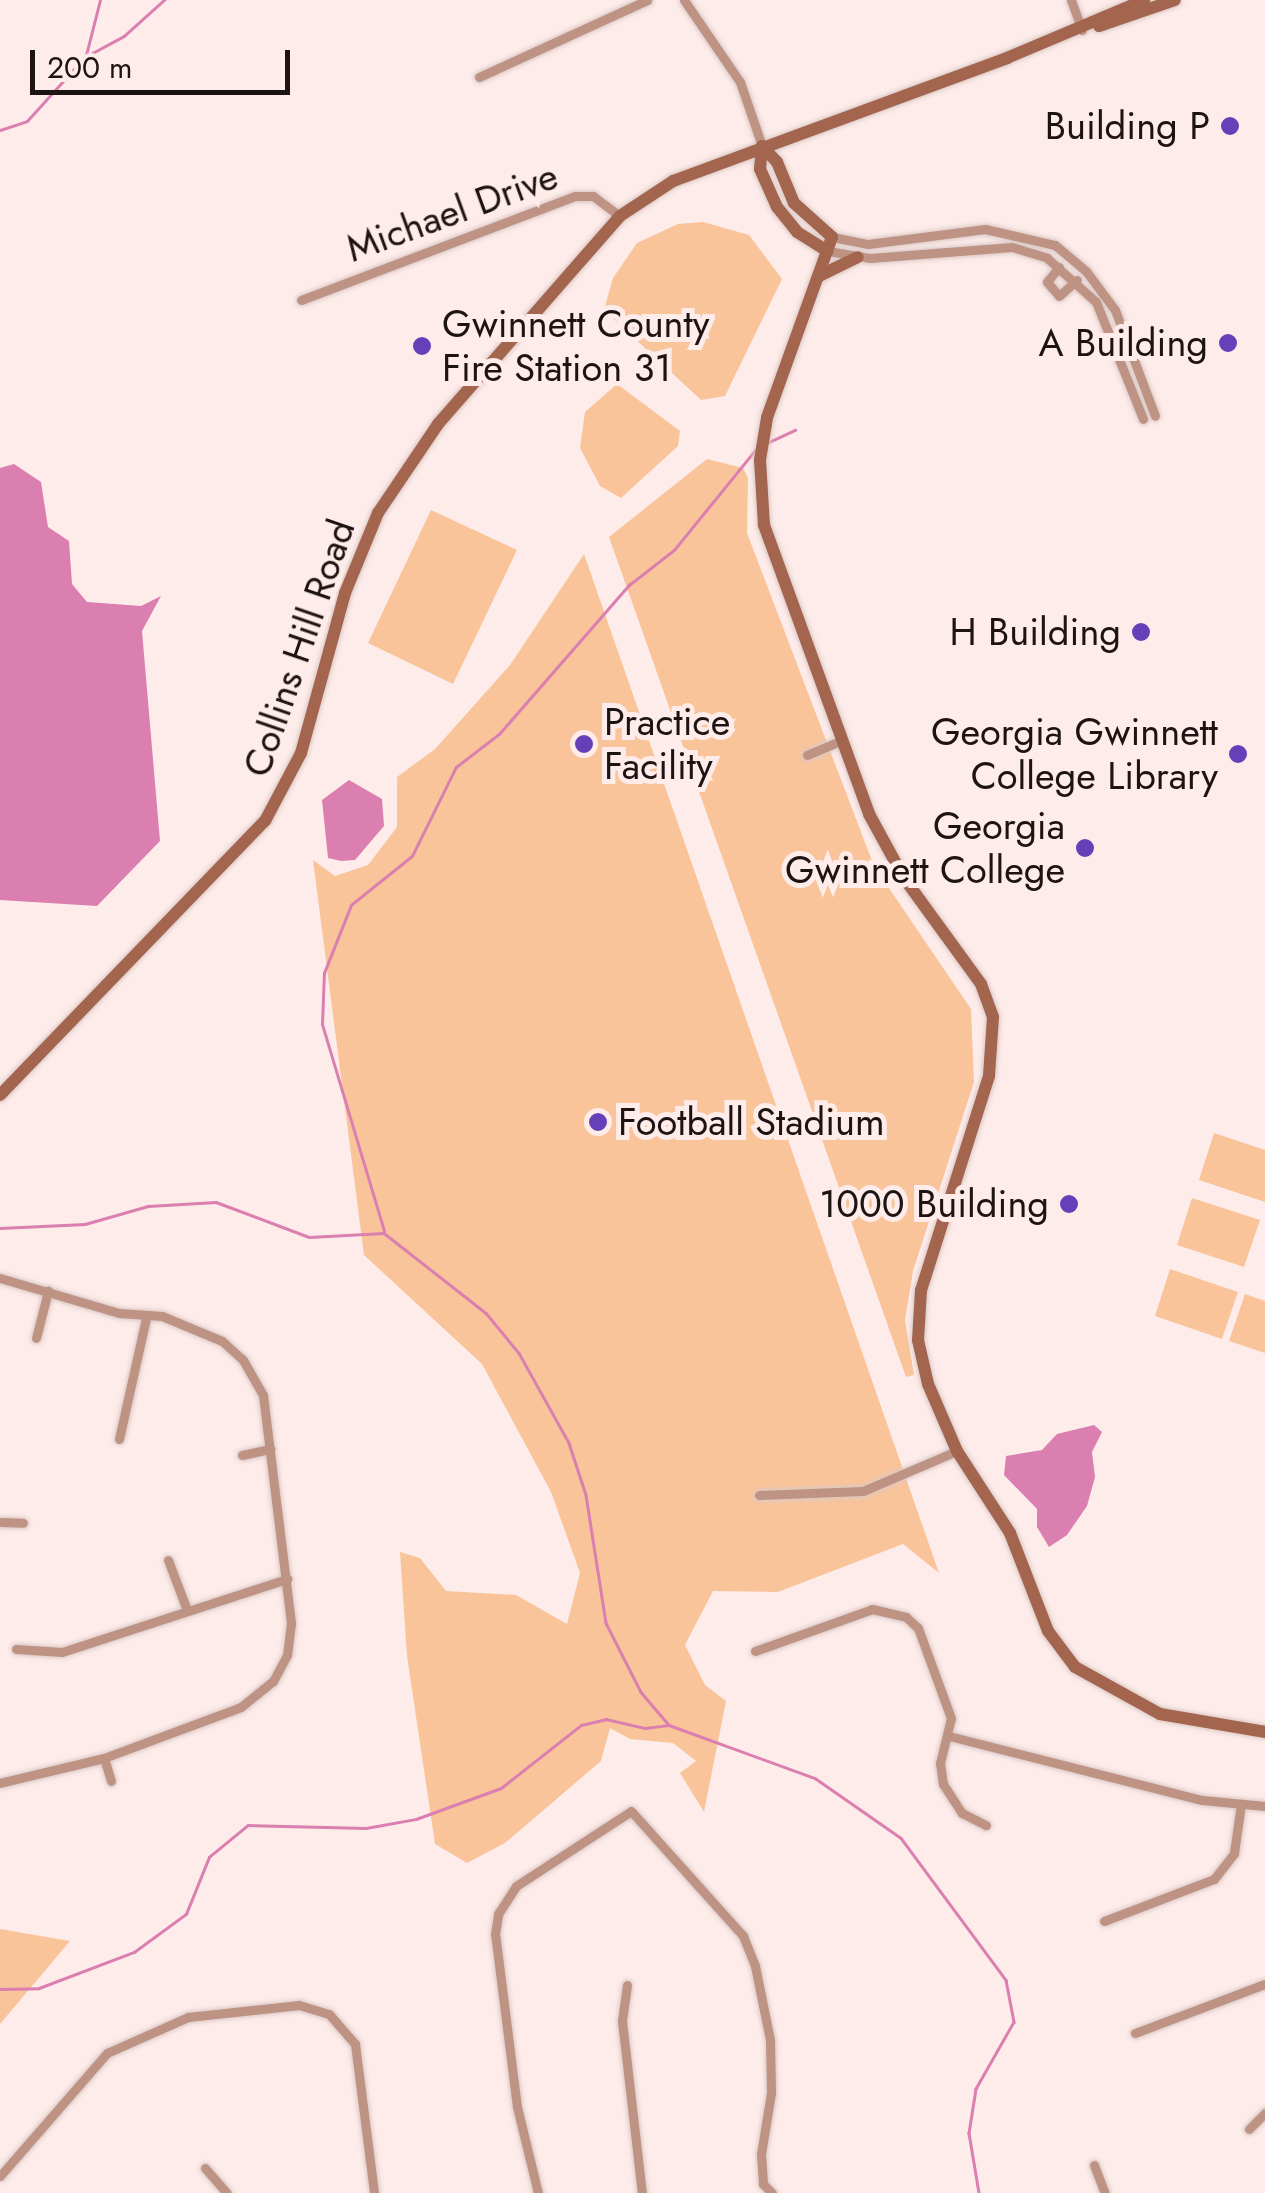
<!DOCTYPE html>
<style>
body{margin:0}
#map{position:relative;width:1265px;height:2193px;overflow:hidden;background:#feecea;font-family:Jost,sans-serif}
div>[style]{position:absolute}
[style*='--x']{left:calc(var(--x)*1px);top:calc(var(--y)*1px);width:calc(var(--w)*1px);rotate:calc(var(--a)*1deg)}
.green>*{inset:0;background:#f9c49a}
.water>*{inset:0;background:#da7fb0}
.stream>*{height:2.5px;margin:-1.25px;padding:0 1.25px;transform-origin:1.25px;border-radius:1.25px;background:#da7fb0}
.roads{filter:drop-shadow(0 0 2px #dac9c7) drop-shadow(0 0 2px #dac9c7)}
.street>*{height:9px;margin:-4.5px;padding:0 4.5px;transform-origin:4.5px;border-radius:4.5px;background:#be9383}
.secondary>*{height:12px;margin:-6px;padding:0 6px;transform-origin:6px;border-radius:6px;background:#a3654e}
.dots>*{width:28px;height:28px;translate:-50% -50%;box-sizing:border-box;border:5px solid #feecea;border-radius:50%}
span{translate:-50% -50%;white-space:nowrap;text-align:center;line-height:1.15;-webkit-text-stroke:10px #feecea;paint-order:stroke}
.poi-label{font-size:38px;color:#1d1312}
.right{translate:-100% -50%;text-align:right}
.left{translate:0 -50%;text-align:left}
.street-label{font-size:38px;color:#1d1312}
.scale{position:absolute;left:30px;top:50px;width:260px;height:45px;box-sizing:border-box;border:5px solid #1d1312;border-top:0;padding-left:12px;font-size:30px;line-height:35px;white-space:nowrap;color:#1d1312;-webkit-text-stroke:8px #feecea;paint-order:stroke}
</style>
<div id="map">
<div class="green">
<i style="clip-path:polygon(703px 222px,749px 235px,782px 279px,725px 396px,701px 400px,604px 310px,613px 278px,637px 243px,678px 224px)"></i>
<i style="clip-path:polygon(617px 384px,680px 431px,678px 446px,621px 498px,600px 486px,580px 448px,585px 412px)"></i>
<i style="clip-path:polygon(707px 459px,743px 468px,748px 478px,747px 533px,874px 866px,971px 1009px,974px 1082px,913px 1271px,905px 1320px,914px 1375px,906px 1377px,609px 537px)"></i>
<i style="clip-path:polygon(431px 510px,517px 550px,453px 684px,368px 643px)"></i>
<i style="clip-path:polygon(584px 554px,939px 1573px,903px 1544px,778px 1592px,713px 1591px,685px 1645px,705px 1685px,726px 1701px,704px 1812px,680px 1773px,696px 1761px,673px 1743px,630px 1739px,610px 1728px,601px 1761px,505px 1843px,467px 1863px,435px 1844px,407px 1656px,400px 1552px,420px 1558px,446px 1591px,516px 1595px,567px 1624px,580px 1573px,551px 1492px,482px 1364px,364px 1255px,313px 860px,335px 876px,368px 865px,397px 827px,397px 777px,435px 749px,510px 665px)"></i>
<i style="clip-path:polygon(1214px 1133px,1265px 1150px,1265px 1202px,1199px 1180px)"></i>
<i style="clip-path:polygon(1192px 1198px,1260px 1220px,1244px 1267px,1177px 1245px)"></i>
<i style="clip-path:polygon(1170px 1269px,1238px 1292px,1222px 1339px,1155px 1316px)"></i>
<i style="clip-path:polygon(1245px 1294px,1265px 1301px,1265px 1353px,1229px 1341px)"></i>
<i style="clip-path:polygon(0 1929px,70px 1941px,0 2024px)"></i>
</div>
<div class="water">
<i style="clip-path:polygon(14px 464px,41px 482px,48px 527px,69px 541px,72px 584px,87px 602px,141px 606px,161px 596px,142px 631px,160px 841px,97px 906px,0 900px,0 468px)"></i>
<i style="clip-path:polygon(349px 780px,382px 799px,384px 826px,355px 860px,341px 861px,328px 858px,322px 800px)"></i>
<i style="clip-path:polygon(1094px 1425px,1102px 1432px,1092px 1452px,1095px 1477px,1087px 1506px,1067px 1535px,1049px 1547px,1037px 1527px,1037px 1509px,1004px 1475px,1006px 1456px,1042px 1450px,1057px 1434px)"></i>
</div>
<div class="stream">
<i style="--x:86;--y:55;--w:57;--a:-75.7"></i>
<i style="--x:0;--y:130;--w:28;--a:-18"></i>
<i style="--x:27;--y:121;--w:86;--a:-47.8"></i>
<i style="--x:85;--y:57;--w:44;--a:-28.3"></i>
<i style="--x:124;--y:36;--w:54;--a:-42"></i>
<i style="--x:767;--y:443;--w:31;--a:-25"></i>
<i style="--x:0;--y:1228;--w:85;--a:-2.7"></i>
<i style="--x:85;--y:1224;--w:66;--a:-15.9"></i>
<i style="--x:148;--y:1206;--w:68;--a:-3.4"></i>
<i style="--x:216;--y:1202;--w:99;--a:20.6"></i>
<i style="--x:309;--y:1237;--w:75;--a:-3.1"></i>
<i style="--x:384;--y:1233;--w:130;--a:38.1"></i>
<i style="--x:486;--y:1313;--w:52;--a:50.5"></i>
<i style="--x:519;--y:1353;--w:103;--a:60.9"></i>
<i style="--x:569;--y:1443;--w:55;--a:71.9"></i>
<i style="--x:586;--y:1495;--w:130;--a:81.1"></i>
<i style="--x:606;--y:1623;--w:77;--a:63.1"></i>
<i style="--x:641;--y:1692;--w:43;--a:49.7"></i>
<i style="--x:669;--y:1725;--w:155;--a:20"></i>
<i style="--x:815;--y:1778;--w:105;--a:34.9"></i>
<i style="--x:901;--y:1838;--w:177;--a:53.5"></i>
<i style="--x:1006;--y:1980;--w:43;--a:79.2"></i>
<i style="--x:1014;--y:2022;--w:77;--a:119.6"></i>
<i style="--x:976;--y:2089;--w:45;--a:99"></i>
<i style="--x:969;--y:2133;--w:61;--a:80.5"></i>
<i style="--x:384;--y:1231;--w:216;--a:-106.7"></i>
<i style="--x:322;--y:1024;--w:51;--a:-87.8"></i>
<i style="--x:324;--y:973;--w:73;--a:-68.3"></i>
<i style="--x:351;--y:905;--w:78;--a:-38.8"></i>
<i style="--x:412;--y:856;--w:99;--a:-63.7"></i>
<i style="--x:456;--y:767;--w:54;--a:-37.5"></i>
<i style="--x:499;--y:734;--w:198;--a:-48.9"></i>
<i style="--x:629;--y:585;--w:57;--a:-37.9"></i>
<i style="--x:674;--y:550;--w:130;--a:-50.9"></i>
<i style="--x:0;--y:1989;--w:39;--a:-1"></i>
<i style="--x:39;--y:1988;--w:102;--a:-20.8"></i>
<i style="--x:134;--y:1952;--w:64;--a:-36.2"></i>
<i style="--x:186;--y:1914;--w:61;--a:-68"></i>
<i style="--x:209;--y:1857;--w:50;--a:-39.4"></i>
<i style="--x:248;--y:1825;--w:118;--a:1.5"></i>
<i style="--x:366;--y:1828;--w:51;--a:-10.2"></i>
<i style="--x:416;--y:1819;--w:90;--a:-20"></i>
<i style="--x:501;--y:1788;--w:102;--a:-38.2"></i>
<i style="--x:581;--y:1725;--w:26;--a:-13"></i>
<i style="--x:606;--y:1719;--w:40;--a:13"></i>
<i style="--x:645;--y:1728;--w:23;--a:-7"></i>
</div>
<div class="roads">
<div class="street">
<i style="--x:684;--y:0;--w:99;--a:55.7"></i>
<i style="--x:740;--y:82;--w:68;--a:71"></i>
<i style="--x:1071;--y:0;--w:32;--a:70"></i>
<i style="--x:479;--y:77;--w:185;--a:-24.6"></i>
<i style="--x:832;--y:237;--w:37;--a:11"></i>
<i style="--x:868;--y:244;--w:118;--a:-7.3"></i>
<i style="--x:985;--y:229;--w:72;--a:12.9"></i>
<i style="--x:1055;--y:245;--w:40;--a:40"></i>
<i style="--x:1086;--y:271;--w:49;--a:53.4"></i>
<i style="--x:1115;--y:310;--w:113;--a:69.3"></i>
<i style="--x:828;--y:251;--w:43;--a:9.5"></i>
<i style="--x:870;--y:258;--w:142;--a:-4.4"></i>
<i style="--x:1012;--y:247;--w:37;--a:17"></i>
<i style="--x:1047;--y:258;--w:66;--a:41.9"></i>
<i style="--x:1096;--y:302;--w:126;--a:68.1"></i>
<i style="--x:1059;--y:267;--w:19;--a:129"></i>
<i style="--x:1047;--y:282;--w:18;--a:49"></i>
<i style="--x:1059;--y:296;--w:24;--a:-42"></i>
<i style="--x:301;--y:300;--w:293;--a:-20.8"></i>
<i style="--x:575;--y:196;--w:18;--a:0"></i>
<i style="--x:593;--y:196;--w:34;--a:37"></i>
<i style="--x:807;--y:755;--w:38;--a:-23"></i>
<i style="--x:0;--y:1278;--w:124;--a:16.4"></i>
<i style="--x:119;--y:1313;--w:43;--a:4"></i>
<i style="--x:162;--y:1316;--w:65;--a:22.6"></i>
<i style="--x:222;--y:1341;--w:28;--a:42"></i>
<i style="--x:243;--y:1360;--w:40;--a:60.3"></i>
<i style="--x:263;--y:1395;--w:230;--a:83"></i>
<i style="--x:291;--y:1623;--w:32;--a:97"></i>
<i style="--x:287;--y:1655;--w:30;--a:118"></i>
<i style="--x:273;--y:1681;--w:41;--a:140.9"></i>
<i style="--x:241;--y:1707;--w:146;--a:159.6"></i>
<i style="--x:104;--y:1758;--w:107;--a:166.5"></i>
<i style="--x:36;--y:1338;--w:49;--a:-75.7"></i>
<i style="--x:119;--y:1439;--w:124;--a:-77.4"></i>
<i style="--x:242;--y:1455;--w:29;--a:-12"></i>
<i style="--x:759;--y:1495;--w:104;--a:-2.2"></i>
<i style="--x:863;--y:1491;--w:102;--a:-23.1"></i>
<i style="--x:0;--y:1522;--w:23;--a:2"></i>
<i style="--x:168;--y:1560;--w:53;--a:69.2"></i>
<i style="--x:16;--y:1649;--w:46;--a:3.7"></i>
<i style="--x:62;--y:1652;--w:237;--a:-18"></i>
<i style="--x:755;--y:1651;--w:124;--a:-19.7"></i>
<i style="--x:872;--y:1609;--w:35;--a:13"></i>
<i style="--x:906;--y:1617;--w:16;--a:43"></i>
<i style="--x:918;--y:1628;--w:96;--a:69.9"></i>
<i style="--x:951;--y:1718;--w:46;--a:103.7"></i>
<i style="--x:940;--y:1763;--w:21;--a:82"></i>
<i style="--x:943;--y:1784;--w:35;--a:57"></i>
<i style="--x:962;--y:1813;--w:27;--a:27"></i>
<i style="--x:949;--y:1736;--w:261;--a:14.2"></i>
<i style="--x:1202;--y:1800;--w:63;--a:5.4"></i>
<i style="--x:104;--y:1758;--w:24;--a:73"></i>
<i style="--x:1104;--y:1921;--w:118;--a:-20.9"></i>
<i style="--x:1214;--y:1879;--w:33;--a:-52"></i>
<i style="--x:1234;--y:1853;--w:49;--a:-81.9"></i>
<i style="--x:627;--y:1985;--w:36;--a:98"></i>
<i style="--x:622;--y:2021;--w:173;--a:83.4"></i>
<i style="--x:1135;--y:2033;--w:139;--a:-20.7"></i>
<i style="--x:1249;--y:2129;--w:23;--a:-45"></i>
<i style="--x:1094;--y:2165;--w:30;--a:69"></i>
<i style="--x:205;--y:2168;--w:33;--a:49"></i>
<i style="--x:0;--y:2176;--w:163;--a:-49"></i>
<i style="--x:107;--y:2053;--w:89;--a:-24"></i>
<i style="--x:188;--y:2017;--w:112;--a:-6.2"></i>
<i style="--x:299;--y:2005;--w:31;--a:17"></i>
<i style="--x:329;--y:2014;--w:40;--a:49"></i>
<i style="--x:355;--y:2044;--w:150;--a:82.7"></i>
<i style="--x:538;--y:2193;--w:89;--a:-103.7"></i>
<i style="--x:517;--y:2107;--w:174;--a:-97.2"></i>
<i style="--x:495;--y:1934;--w:20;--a:-81"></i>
<i style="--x:498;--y:1914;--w:33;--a:-57"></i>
<i style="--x:516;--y:1886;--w:137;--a:-33.1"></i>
<i style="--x:631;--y:1811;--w:168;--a:48.1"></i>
<i style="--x:743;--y:1936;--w:32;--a:68"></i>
<i style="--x:755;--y:1966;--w:76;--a:78.5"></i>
<i style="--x:770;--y:2040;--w:53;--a:88.9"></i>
<i style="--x:771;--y:2093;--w:62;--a:99.3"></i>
<i style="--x:761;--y:2154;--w:30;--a:86"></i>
<i style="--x:763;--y:2184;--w:13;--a:45"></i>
</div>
<div class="secondary">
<i style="--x:1099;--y:26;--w:80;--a:-18.9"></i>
<i style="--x:762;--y:146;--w:22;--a:47"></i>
<i style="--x:777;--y:162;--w:44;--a:67.5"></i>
<i style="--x:794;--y:203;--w:51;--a:41.8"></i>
<i style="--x:832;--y:237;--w:192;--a:109.8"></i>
<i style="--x:767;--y:418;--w:43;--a:99.5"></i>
<i style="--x:760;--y:460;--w:65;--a:86.5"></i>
<i style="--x:764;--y:525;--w:307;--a:70"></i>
<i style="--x:869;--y:814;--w:73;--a:61.3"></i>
<i style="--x:904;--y:878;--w:131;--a:54"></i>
<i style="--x:981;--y:984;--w:35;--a:70"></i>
<i style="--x:993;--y:1017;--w:59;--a:93.9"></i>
<i style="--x:989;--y:1076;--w:225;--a:107.6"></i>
<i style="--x:921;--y:1290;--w:50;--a:93.4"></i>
<i style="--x:918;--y:1340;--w:45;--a:77.2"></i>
<i style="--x:928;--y:1384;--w:73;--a:66.6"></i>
<i style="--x:957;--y:1451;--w:98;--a:57.1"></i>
<i style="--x:1010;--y:1533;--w:105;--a:68.8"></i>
<i style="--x:1048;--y:1631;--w:45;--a:53.1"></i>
<i style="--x:1075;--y:1667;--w:97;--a:28.9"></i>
<i style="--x:1160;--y:1714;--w:107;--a:9.7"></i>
<i style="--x:762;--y:146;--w:23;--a:95"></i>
<i style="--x:760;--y:169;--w:42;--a:65.9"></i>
<i style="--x:777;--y:207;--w:32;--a:51"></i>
<i style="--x:797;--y:232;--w:36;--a:32"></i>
<i style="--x:819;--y:276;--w:43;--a:-26"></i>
<i style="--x:0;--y:1095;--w:381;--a:-46"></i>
<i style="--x:265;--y:821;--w:77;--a:-62.1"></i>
<i style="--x:301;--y:753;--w:166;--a:-74.6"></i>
<i style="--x:345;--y:593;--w:87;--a:-67.6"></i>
<i style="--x:378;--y:513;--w:107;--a:-56"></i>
<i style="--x:438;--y:424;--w:276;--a:-48.8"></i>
<i style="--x:620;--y:216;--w:64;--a:-33.4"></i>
<i style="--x:673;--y:181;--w:356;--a:-20.2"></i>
<i style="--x:1007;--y:58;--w:149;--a:-22.9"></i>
</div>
</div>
<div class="dots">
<i style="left:1230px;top:126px;background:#6540b9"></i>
<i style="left:1228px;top:343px;background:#6540b9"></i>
<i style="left:422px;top:346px;background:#6540b9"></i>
<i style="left:1141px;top:632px;background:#6540b9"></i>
<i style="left:584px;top:744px;background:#6540b9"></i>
<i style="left:1238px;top:754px;background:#6540b9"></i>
<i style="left:1085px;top:848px;background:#6540b9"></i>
<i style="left:598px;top:1122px;background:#6540b9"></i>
<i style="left:1069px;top:1204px;background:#6540b9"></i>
</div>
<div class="poi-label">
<span class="right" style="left:1210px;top:126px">Building P</span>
<span class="left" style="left:442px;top:346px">Gwinnett County<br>Fire Station 31</span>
<span class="right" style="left:1208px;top:343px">A Building</span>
<span class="right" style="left:1121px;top:632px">H Building</span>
<span class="left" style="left:604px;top:744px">Practice<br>Facility</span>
<span class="right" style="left:1218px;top:754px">Georgia Gwinnett<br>College Library</span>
<span class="right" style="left:1065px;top:848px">Georgia<br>Gwinnett College</span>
<span class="left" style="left:618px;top:1122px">Football Stadium</span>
<span class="right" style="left:1049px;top:1204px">1000 Building</span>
</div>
<div class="street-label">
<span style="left:452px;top:212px;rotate:-20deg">Michael Drive</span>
<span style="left:299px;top:648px;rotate:-71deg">Collins Hill Road</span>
</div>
<div class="scale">200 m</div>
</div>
